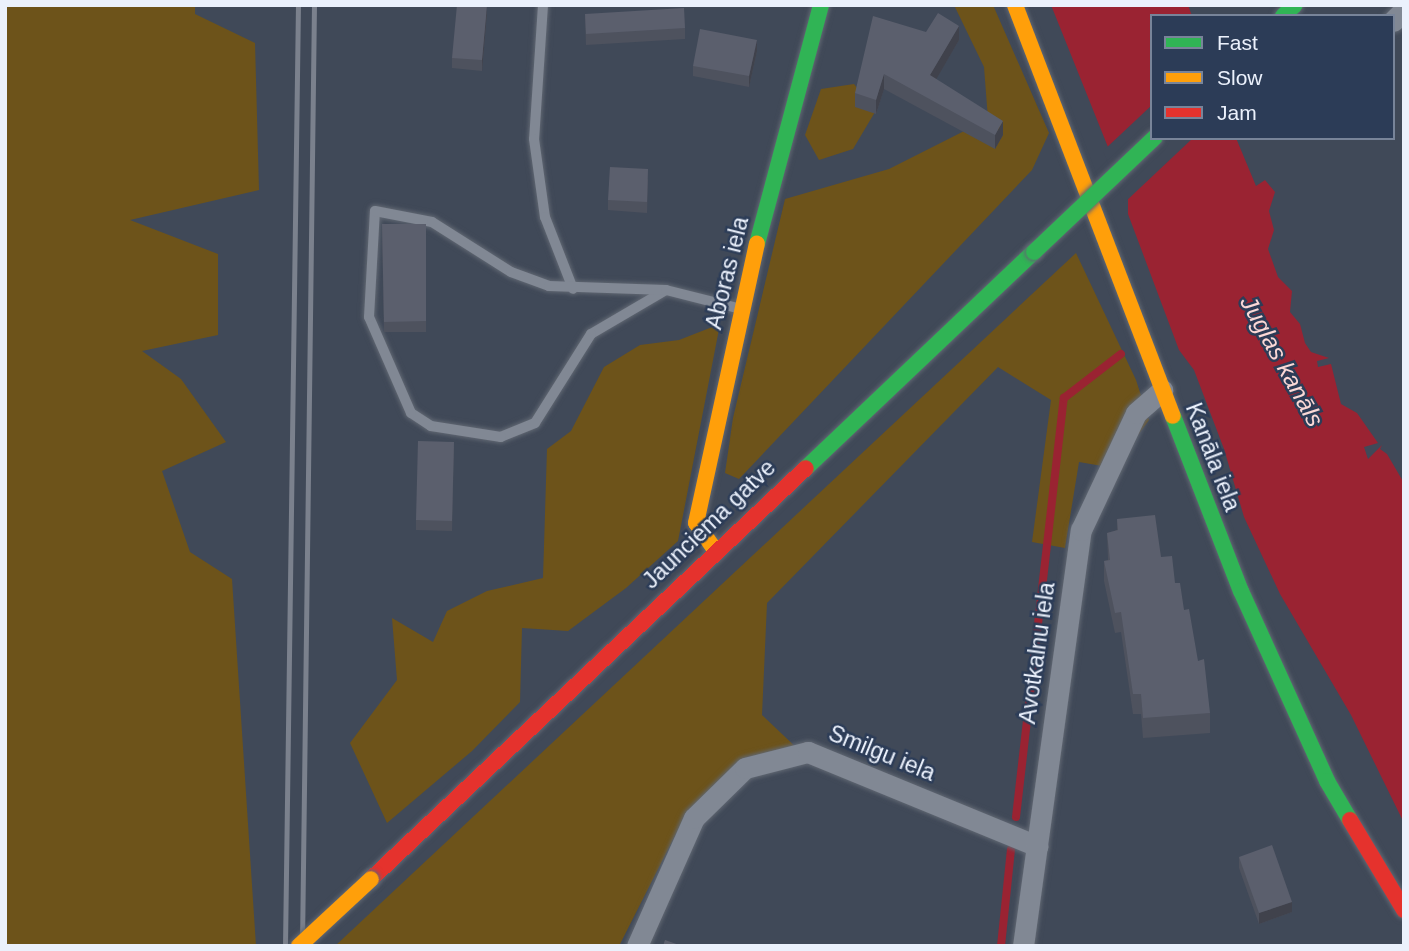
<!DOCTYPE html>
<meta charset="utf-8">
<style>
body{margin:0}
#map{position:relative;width:1409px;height:951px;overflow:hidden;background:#404958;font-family:Arial,sans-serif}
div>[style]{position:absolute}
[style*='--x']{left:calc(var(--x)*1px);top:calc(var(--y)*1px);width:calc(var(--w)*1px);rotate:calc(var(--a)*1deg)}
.green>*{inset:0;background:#6d531a}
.water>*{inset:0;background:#9a2332}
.pier>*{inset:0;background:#404958}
.stream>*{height:8px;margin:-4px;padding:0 4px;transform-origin:4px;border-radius:4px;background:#9a2332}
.roads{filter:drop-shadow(0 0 2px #606772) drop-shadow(0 0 2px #606772)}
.lane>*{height:10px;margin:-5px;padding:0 5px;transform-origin:5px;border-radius:5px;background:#818894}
.street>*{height:21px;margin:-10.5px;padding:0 10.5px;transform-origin:10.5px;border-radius:10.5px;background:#818894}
.fast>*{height:16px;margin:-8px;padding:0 8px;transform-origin:8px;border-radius:8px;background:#30b455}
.slow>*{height:16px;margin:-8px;padding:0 8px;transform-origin:8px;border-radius:8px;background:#ff9f0a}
.jam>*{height:16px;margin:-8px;padding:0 8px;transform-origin:8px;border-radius:8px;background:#e5322d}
.rail>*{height:5px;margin:-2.5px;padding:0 2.5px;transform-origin:2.5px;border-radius:2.5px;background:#7b818d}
.bridges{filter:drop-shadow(0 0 2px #606772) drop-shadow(0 0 2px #606772)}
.fast-bridge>*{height:16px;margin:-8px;padding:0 8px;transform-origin:8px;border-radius:8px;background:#30b455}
.slow-bridge>*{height:16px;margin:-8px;padding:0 8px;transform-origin:8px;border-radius:8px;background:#ff9f0a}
.wall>*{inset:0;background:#4e525e}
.shaded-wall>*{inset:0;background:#40424c}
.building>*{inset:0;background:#5b5f6d}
span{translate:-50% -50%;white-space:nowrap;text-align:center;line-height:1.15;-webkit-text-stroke:5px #2c3c57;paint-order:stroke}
.street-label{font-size:23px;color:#ebf1fc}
.water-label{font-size:24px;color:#fbd8d6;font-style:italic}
.frame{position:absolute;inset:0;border:7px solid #ebf1fc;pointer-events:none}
.legend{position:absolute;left:1150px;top:14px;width:245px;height:126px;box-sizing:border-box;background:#2c3c57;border:2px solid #788499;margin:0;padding:9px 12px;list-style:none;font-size:21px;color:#ebf1fc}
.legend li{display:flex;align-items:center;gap:14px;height:35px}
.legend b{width:35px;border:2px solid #788499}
</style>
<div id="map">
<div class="green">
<i style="clip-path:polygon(5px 5px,195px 5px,195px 14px,255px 43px,259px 190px,130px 220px,218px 254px,218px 335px,142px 351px,181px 379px,226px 442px,162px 471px,190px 552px,232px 579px,256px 946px,5px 946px)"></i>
<i style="clip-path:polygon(954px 5px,993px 5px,1049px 133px,1032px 170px,739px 479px,725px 473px,733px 418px,785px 199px,889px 169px,988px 119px,984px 67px)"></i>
<i style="clip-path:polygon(854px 84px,875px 112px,853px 149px,819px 160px,805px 135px,821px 89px)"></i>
<i style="clip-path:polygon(1076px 253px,1136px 380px,1149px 420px,1114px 468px,1079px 462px,1065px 548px,1032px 542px,1051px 400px,998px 367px,767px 603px,762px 715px,802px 753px,790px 750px,683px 820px,619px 946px,335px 946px)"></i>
<i style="clip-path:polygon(720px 324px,678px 541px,626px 588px,568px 631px,522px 628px,520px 702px,472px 751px,387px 823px,350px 743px,397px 680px,392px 618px,433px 642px,447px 611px,487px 591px,543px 578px,547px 449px,571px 431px,604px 367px,640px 345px,679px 340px)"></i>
</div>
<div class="water">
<i style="clip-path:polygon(1051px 5px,1188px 5px,1192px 16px,1152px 16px,1152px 138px,1236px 138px,1256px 186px,1265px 180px,1275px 192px,1269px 211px,1274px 230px,1268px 249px,1278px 277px,1292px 291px,1290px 312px,1300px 324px,1305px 343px,1311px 352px,1329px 358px,1317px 361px,1318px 367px,1331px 364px,1341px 404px,1357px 413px,1378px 443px,1364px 447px,1368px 459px,1382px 445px,1380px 449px,1387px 454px,1404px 483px,1404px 823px,1351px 715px,1280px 594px,1244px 517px,1224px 449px,1194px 370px,1179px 350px,1128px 214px,1128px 197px)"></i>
</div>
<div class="pier">
<i style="clip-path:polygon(1152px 105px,1152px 138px,1193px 138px,1124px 203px,1103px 151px)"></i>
</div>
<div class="stream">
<i style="--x:1016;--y:817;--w:422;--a:-83.5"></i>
<i style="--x:1064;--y:398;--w:72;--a:-37.7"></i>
<i style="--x:1001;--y:946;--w:97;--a:-84.1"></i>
</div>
<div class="roads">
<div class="lane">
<i style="--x:543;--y:5;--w:134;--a:93.8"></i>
<i style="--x:534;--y:139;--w:79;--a:82"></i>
<i style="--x:545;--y:217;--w:77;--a:68.7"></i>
<i style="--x:666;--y:290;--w:87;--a:149.6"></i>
<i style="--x:591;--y:334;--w:105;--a:122.2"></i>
<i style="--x:535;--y:423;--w:37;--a:158"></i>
<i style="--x:501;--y:437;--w:71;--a:-171.1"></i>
<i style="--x:431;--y:426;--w:24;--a:-147"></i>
<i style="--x:411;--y:413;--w:105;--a:-113.6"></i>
<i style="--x:369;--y:317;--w:106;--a:-86.8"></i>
<i style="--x:375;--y:211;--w:58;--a:10.9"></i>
<i style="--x:432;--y:222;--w:93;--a:32.3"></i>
<i style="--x:511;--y:272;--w:40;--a:20.2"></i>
<i style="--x:549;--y:286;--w:117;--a:2"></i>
<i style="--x:666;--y:290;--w:73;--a:14.2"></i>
</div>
<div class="street">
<i style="--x:1393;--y:21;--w:16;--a:-45"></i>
<i style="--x:637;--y:946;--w:140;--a:-66"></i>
<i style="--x:694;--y:818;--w:71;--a:-44.4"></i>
<i style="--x:745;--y:768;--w:65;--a:-14.3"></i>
<i style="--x:808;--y:752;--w:248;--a:22.3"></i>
<i style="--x:1023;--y:946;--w:420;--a:-82.1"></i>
<i style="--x:1081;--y:530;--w:129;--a:-64.8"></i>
<i style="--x:1136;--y:413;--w:35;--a:-41"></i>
</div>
<div class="fast">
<i style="--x:1283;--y:16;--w:16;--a:-43"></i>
<i style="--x:757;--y:244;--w:247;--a:-75"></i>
<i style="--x:1173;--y:416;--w:188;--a:68.8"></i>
<i style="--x:1241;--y:591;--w:209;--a:65.6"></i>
<i style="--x:1327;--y:781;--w:45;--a:59.5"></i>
<i style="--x:806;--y:468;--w:314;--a:-43.5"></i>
</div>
<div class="slow">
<i style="--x:1015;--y:5;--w:440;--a:69"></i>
<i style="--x:715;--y:550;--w:33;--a:-125"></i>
<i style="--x:696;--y:523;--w:286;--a:-77.7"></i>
</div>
<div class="jam">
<i style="--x:1350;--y:820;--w:105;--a:59"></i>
<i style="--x:371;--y:879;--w:598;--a:-43.38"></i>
</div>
</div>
<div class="rail">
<i style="--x:285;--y:946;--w:941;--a:-89.21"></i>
<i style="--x:302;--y:946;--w:941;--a:-89.27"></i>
</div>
<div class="bridges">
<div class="fast-bridge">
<i style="--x:1034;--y:252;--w:166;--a:-43.5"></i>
</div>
<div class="slow-bridge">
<i style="--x:299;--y:946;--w:98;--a:-42.9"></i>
</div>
</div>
<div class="wall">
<i style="clip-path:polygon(487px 12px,482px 71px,452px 68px,452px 58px)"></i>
<i style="clip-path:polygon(585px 14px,685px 28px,685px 39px,586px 45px)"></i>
<i style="clip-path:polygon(926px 32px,959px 40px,936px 79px,1003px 135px,995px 149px,884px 89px,876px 114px,855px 107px,855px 93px)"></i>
<i style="clip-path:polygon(757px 51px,749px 87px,693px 76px,693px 66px)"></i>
<i style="clip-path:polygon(648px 179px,647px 213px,608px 210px,608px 200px)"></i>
<i style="clip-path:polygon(382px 224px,426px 224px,426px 332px,384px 332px)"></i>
<i style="clip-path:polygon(454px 442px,452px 531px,416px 530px,416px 520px)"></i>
<i style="clip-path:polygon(1117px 519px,1161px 557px,1175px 583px,1184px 610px,1210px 713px,1210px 733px,1143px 738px,1141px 714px,1133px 714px,1121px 632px,1115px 633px,1104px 581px,1104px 561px,1108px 560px,1107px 533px,1117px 530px)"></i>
<i style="clip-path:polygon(1239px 857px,1292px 912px,1259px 924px,1239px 868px)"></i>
</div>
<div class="shaded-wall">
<i style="clip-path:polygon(487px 5px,487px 12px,482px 71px,482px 60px)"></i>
<i style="clip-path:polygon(959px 26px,959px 40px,930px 90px,930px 75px)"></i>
<i style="clip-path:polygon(757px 40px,757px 51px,749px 87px,749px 76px)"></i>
<i style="clip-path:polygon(884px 74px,884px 89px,876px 114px,876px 100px)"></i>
<i style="clip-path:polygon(1003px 121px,1003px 135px,995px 149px,995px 135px)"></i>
<i style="clip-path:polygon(1292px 902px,1292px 912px,1259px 924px,1259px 913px)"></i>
</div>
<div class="building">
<i style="clip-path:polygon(457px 5px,487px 5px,482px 60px,452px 58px)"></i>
<i style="clip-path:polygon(684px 8px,685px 28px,586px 34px,585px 14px)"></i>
<i style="clip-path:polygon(938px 13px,959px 26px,930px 75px,1003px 121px,995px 135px,884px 74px,876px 100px,855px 93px,873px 16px,926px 32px)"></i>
<i style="clip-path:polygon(700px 29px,757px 40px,749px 76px,693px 66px)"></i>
<i style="clip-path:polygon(610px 167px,648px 169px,647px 202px,608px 200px)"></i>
<i style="clip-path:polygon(382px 224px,426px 224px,426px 321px,384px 322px)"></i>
<i style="clip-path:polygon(418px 441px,454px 442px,452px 521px,416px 520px)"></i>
<i style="clip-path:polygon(1155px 515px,1161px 557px,1172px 556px,1175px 583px,1180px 583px,1184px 610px,1189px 609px,1198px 661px,1204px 659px,1210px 713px,1143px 718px,1141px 694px,1133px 694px,1121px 612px,1115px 613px,1104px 561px,1110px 560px,1107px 533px,1118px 530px,1117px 519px)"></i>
<i style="clip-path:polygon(1272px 845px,1292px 902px,1259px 913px,1239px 857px)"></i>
<i style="clip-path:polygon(665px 940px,682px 946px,663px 946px)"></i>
</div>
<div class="street-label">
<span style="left:727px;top:273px;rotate:-76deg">Aboras iela</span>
<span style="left:1213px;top:457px;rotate:69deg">Kanāla iela</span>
<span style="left:709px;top:524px;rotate:-44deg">Jaunciema gatve</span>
<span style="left:1037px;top:653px;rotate:-82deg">Avotkalnu iela</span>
<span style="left:882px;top:753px;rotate:22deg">Smilgu iela</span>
</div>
<div class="water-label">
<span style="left:1282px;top:361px;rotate:61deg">Juglas kanāls</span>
</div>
<div class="frame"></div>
<ul class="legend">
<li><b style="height:9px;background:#30b455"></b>Fast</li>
<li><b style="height:9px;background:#ff9f0a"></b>Slow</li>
<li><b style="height:9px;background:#e5322d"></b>Jam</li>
</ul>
</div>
